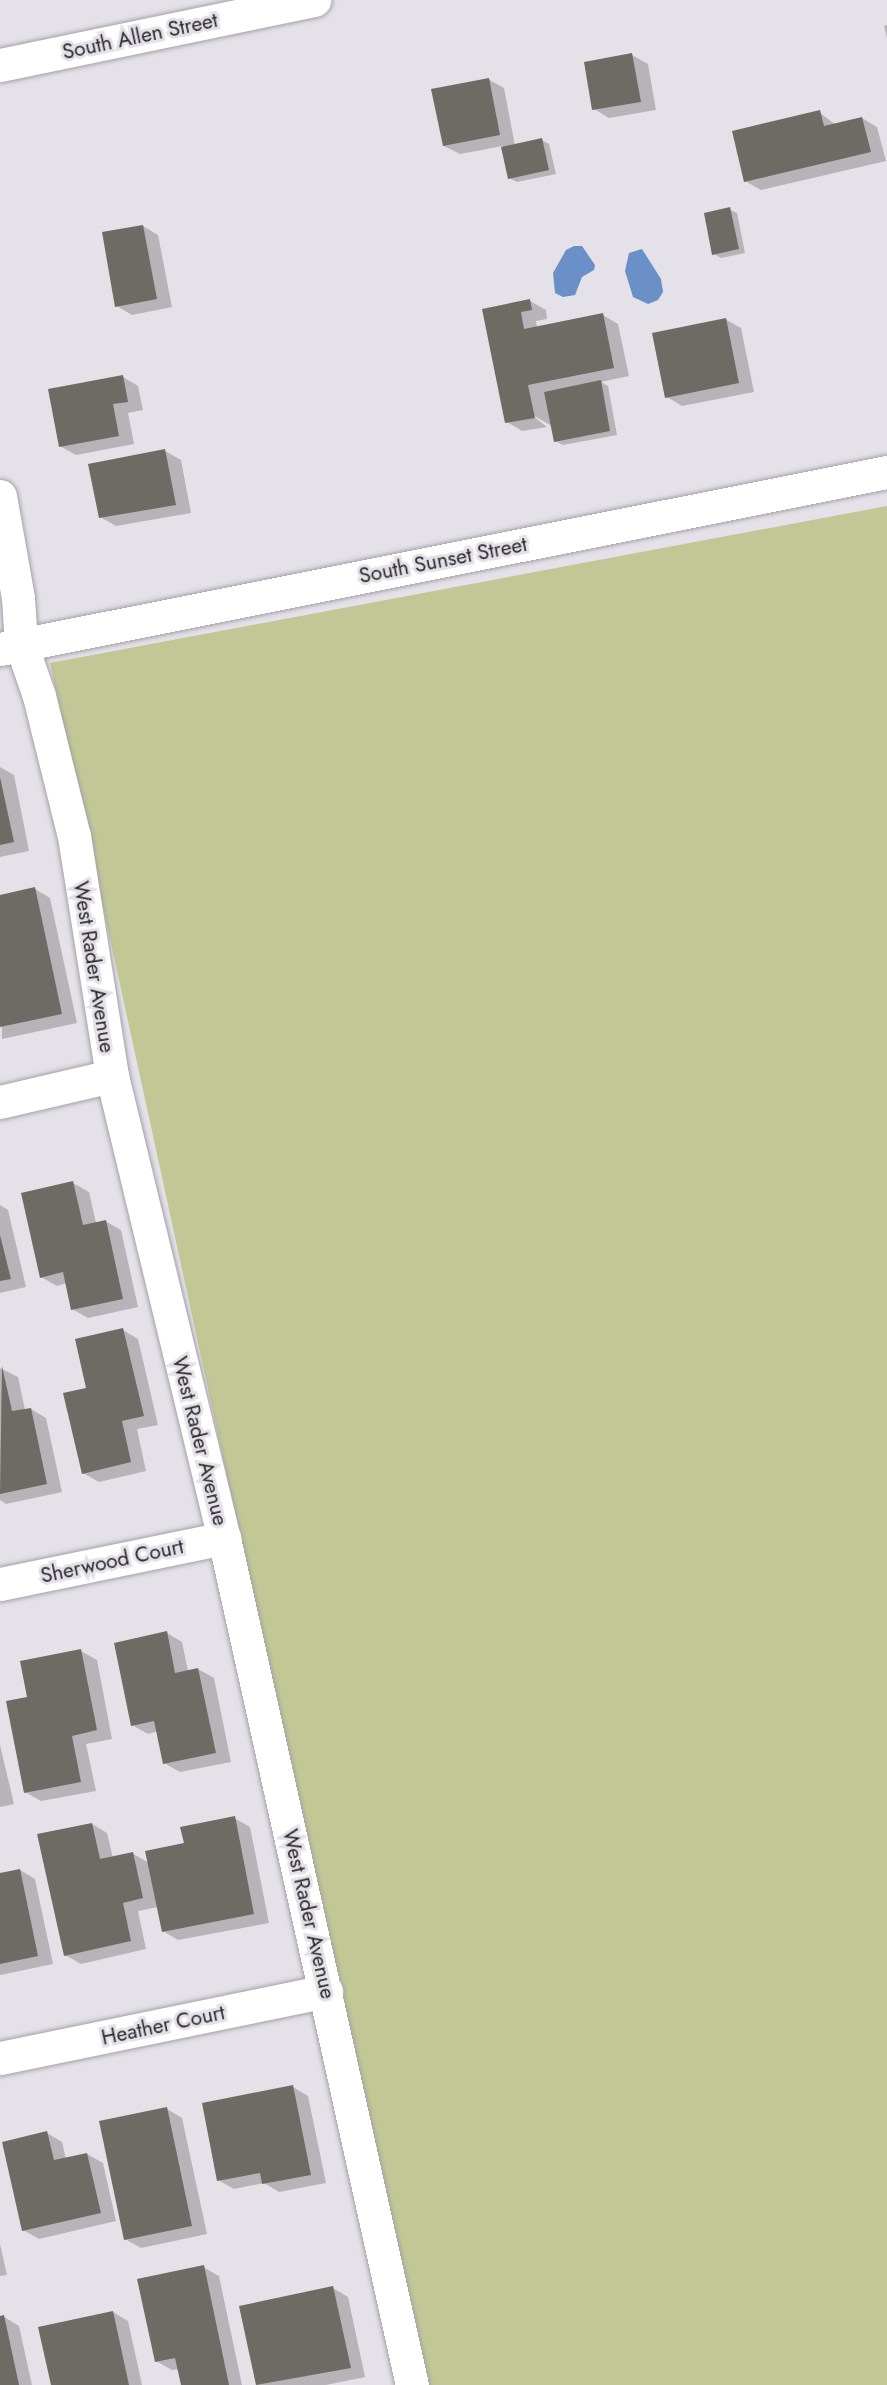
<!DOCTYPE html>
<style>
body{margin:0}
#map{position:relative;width:887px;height:2385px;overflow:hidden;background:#e4e1e8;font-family:Jost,sans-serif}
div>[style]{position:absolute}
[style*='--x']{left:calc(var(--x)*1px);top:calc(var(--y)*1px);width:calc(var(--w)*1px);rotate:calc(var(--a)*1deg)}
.green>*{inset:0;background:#c2c895}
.water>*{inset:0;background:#6a90c7}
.shadow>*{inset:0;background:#0003}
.building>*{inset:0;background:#6e6a64}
.roads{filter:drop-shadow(0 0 2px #a4a1a8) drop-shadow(0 0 2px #a4a1a8)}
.minor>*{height:33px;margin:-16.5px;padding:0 16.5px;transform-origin:16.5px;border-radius:16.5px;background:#fff}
span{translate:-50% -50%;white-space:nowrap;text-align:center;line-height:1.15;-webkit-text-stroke:6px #e4e1e8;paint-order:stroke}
.street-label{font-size:21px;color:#28282a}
</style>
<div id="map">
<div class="green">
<i style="clip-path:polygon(887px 506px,887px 2385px,425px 2385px,50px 663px)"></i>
</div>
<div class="water">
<i style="clip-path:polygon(574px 246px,582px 246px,595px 265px,594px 270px,582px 277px,575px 295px,563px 297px,555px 293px,553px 273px,566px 250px)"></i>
<i style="clip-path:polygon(642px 249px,661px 279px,663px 292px,658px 300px,648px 304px,633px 297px,625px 271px,629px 253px)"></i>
</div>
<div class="shadow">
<i style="clip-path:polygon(887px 25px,887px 38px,884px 26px)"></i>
<i style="clip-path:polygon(632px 55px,648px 64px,656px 110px,609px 118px,594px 109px)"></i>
<i style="clip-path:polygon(488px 79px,504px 88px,515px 146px,542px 140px,549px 144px,556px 174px,517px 182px,509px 178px,503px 146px,460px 154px,444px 146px)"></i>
<i style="clip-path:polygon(819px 112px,836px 125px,862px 118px,877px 127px,886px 161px,761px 190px,745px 181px)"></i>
<i style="clip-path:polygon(729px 209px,737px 213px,745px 253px,721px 258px,714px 254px)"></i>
<i style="clip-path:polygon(143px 226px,158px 235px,172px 307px,132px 315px,117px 306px)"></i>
<i style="clip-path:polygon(530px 301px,546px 310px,547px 319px,536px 321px,537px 328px,603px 315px,618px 324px,629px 376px,601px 382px,608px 386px,617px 435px,563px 445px,555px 441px,552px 426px,529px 413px,547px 427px,522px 431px,507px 422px,484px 310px)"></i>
<i style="clip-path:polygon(725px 319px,741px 328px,754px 392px,682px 406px,667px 397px)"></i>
<i style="clip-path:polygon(123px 377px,138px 386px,143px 410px,128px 413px,134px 444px,76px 455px,60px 446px)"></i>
<i style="clip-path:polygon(165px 451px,181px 460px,191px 513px,116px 526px,100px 517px)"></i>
<i style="clip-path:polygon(0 767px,14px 775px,29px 851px,0 857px)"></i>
<i style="clip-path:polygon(35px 889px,50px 898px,77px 1023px,2px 1039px,0 896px)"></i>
<i style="clip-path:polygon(73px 1183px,89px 1192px,96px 1223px,105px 1221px,121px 1230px,138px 1307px,88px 1318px,72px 1309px,67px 1283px,57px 1286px,41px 1277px)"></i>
<i style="clip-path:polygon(0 1205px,8px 1210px,26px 1287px,0 1293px)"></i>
<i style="clip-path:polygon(123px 1330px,138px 1339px,158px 1425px,137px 1429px,146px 1471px,99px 1482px,83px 1473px,87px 1389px)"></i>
<i style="clip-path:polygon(0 1368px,18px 1377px,25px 1410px,31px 1409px,46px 1418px,62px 1492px,6px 1504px,0 1500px)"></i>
<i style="clip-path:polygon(167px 1633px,182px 1642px,188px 1671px,198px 1669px,214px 1678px,231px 1762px,180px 1772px,164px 1763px,158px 1731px,148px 1734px,132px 1725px)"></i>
<i style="clip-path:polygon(81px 1651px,97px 1660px,112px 1739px,86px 1744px,96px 1791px,41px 1801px,25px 1792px,29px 1698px)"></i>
<i style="clip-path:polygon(0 1745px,14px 1804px,0 1807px)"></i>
<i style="clip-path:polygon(234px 1818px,250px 1827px,269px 1923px,178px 1940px,163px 1931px,158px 1907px,138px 1911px,146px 1949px,81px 1964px,65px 1955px,92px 1824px,107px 1833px,113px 1858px,132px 1853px,149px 1863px)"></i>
<i style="clip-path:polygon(20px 1870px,35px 1879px,53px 1964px,0 1975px,0 1874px)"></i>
<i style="clip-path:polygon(293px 2087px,308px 2096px,326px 2183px,279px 2192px,264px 2183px,234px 2189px,218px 2180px)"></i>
<i style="clip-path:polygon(167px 2109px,182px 2118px,207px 2234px,141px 2248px,125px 2239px)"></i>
<i style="clip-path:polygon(47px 2133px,62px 2142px,66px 2159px,87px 2154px,103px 2163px,116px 2221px,39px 2239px,23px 2230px)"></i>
<i style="clip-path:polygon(0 2244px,7px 2275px,0 2276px)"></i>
<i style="clip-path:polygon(203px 2267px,219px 2276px,242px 2385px,182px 2385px,179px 2369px,172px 2370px,156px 2361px)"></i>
<i style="clip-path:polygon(333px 2288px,348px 2297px,365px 2377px,326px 2385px,257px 2385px,241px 2308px)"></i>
<i style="clip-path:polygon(113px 2312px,128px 2321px,142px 2385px,52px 2385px)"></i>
<i style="clip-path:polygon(4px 2317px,19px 2326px,32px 2385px,0 2385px,0 2318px)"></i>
</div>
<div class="building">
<i style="clip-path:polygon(632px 53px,641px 102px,592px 110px,584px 62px)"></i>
<i style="clip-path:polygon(489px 78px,500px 135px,443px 146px,431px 89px)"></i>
<i style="clip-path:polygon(820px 110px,824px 126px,862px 117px,871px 152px,744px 182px,732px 131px)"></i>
<i style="clip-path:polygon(542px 138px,549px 170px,508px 179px,501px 147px)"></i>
<i style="clip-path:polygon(730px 207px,739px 249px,712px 255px,704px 213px)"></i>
<i style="clip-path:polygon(143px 225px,157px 299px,115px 307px,102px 232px)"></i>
<i style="clip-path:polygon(530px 299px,532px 310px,521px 312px,524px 329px,603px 313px,614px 368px,528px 385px,535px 418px,505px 423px,482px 309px)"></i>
<i style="clip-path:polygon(726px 318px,739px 383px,665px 398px,652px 333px)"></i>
<i style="clip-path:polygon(123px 375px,128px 402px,113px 404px,119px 436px,59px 447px,48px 389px)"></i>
<i style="clip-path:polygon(601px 380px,610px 431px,554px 442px,544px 392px)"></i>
<i style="clip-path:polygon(165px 449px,176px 505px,99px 518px,88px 464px)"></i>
<i style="clip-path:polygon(0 777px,14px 842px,0 845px)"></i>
<i style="clip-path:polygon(35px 887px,62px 1014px,0 1027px,0 895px)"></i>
<i style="clip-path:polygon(73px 1181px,83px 1225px,106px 1220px,123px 1299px,71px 1310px,63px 1272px,40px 1278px,21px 1193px)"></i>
<i style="clip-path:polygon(0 1235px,11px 1279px,0 1281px)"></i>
<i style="clip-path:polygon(123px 1328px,144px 1416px,122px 1421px,131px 1462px,82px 1474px,63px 1393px,86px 1388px,75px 1339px)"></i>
<i style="clip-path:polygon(2px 1366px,12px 1411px,31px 1408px,47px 1484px,0 1494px)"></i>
<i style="clip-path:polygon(167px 1631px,175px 1673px,198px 1668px,216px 1753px,163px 1764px,154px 1721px,131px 1726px,114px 1643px)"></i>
<i style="clip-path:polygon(81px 1649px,97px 1730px,72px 1736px,81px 1782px,24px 1793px,6px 1701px,27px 1697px,20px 1661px)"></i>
<i style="clip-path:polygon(235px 1816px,254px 1914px,162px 1932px,145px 1851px,184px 1843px,180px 1827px)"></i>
<i style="clip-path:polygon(92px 1823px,100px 1859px,133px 1852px,143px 1898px,123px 1903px,131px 1941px,64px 1956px,37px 1834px)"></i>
<i style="clip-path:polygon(20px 1869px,38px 1956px,0 1964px,0 1873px)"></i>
<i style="clip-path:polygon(293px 2085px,311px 2175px,262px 2184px,260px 2173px,217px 2181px,202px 2103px)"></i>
<i style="clip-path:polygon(167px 2107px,192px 2226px,124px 2240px,99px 2121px)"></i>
<i style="clip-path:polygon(47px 2131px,54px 2160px,87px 2153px,101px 2213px,22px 2231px,2px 2142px)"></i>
<i style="clip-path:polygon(204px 2265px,229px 2385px,181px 2385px,175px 2358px,155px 2362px,137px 2279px)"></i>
<i style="clip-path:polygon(333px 2286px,351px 2368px,256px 2385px,239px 2306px)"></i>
<i style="clip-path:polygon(113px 2311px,129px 2385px,51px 2385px,38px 2327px)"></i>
<i style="clip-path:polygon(4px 2315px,19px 2385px,0 2385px,0 2316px)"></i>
</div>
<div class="roads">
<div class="minor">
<i style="--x:0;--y:65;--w:321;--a:-11.7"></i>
<i style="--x:0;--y:496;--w:104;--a:80"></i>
<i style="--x:18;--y:598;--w:46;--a:86.3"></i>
<i style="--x:21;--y:644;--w:55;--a:70.9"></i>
<i style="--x:39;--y:696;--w:144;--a:76"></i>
<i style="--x:74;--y:836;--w:243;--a:81"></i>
<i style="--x:112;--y:1076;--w:475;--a:76.4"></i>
<i style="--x:224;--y:1538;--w:868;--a:77.49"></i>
<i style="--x:0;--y:649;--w:904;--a:-11.29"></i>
<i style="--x:0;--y:1102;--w:115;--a:-13.1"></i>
<i style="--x:0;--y:1584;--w:229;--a:-11.6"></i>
<i style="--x:0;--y:2058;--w:333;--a:-11.6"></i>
</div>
</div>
<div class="street-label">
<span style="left:140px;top:36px;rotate:-12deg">South Allen Street</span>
<span style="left:443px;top:560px;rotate:-11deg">South Sunset Street</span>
<span style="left:94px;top:967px;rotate:81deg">West Rader Avenue</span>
<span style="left:200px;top:1441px;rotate:76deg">West Rader Avenue</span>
<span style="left:112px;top:1561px;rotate:-12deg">Sherwood Court</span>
<span style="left:309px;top:1914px;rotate:77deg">West Rader Avenue</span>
<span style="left:163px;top:2025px;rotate:-12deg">Heather Court</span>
</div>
</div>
